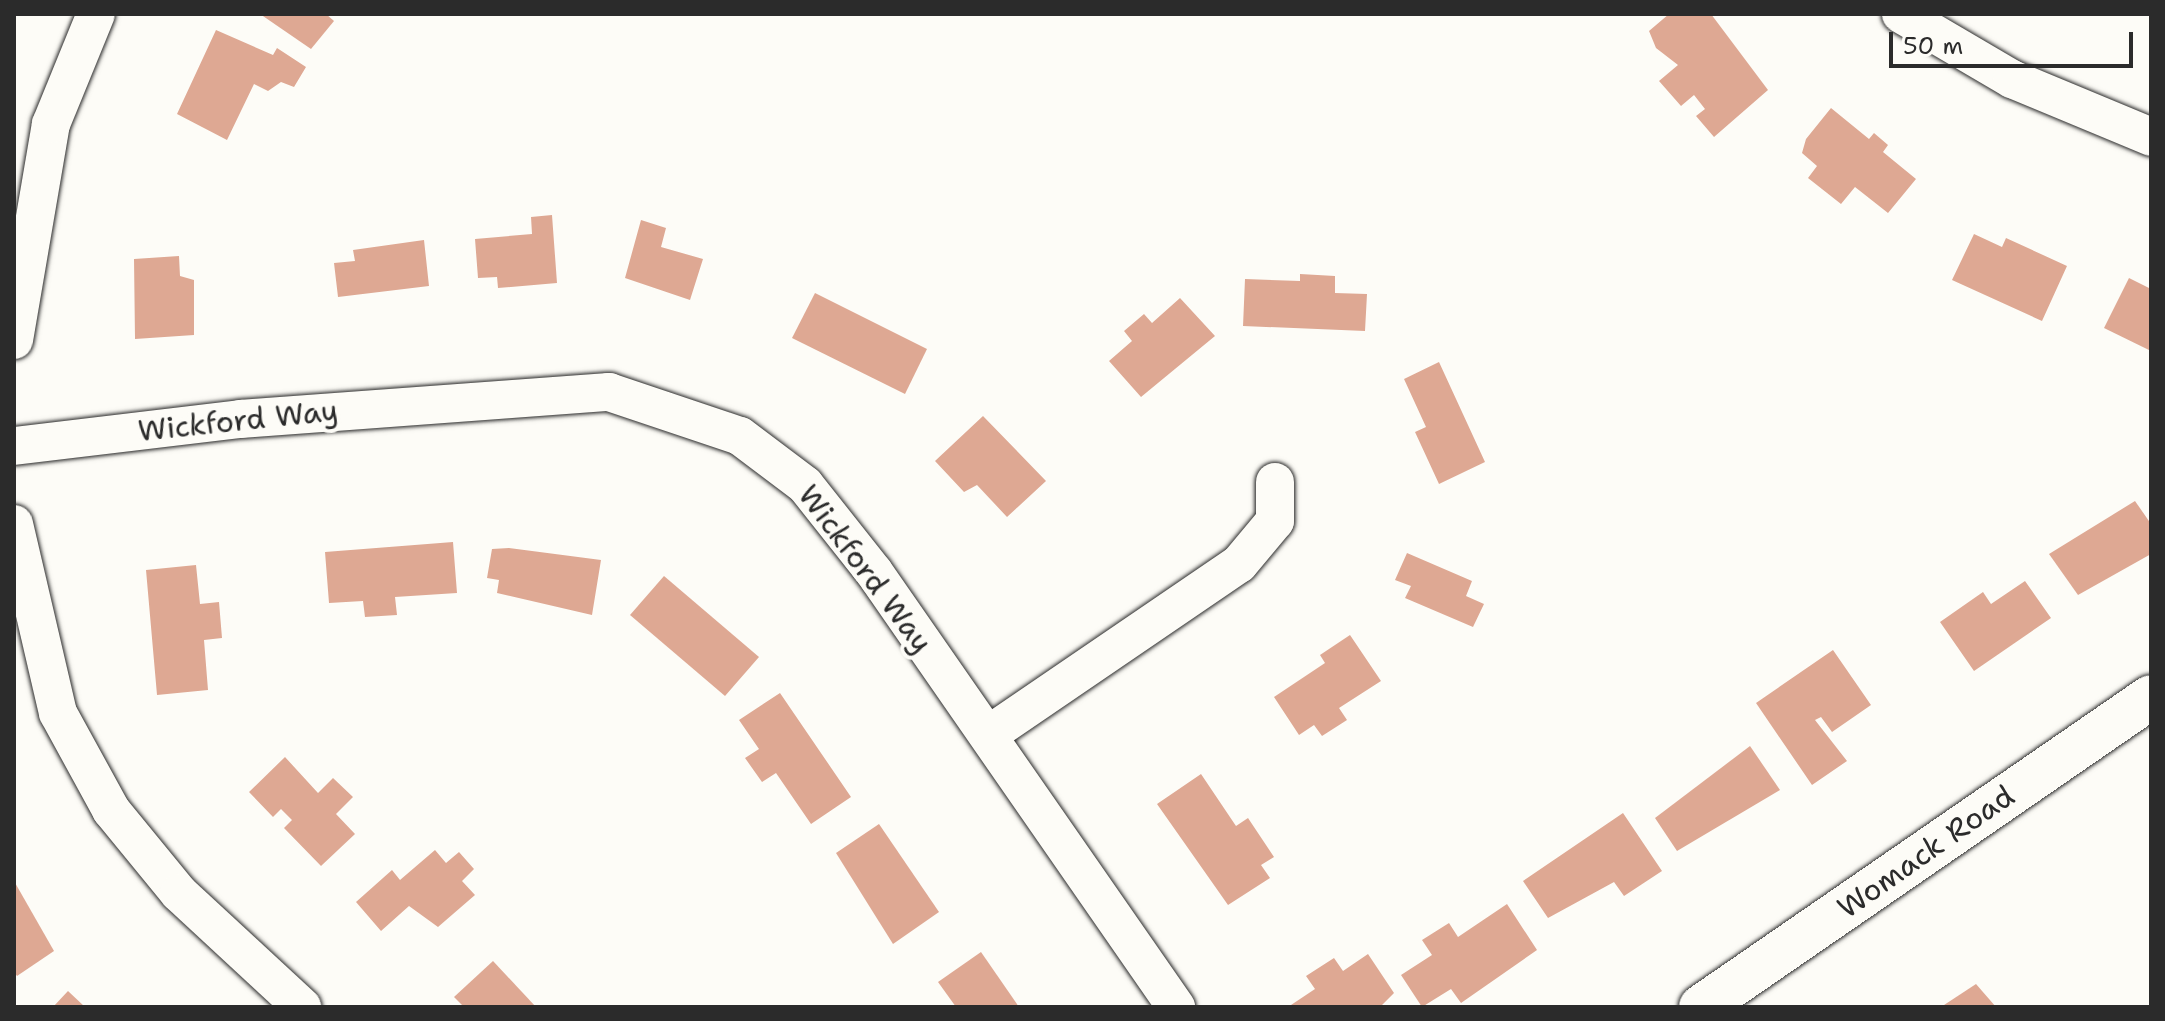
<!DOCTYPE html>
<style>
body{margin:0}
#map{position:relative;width:2165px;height:1021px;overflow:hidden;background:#fdfcf7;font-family:"Shantell Sans",sans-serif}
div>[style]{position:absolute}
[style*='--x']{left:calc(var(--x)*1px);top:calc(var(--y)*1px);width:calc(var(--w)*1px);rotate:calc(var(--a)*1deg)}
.building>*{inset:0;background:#dea893}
.roads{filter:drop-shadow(0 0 2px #2b2b2b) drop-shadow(0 0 2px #2b2b2b)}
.street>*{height:38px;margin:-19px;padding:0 19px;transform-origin:19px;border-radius:19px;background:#fdfcf7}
.secondary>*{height:44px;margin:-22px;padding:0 22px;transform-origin:22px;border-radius:22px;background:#fdfcf7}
span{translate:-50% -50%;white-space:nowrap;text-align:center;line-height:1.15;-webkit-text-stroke:8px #fdfcf7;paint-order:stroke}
.street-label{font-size:30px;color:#2b2b2b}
.frame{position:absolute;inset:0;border:16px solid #2b2b2b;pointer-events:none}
.scale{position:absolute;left:1889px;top:32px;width:244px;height:36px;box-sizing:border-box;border:4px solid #2b2b2b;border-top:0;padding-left:10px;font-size:24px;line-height:28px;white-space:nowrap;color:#2b2b2b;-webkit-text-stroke:6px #fdfcf7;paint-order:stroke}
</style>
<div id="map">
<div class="building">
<i style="clip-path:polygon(260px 14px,326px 14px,334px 21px,311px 49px)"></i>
<i style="clip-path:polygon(1669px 14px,1711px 14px,1768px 90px,1714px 137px,1696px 116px,1705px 109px,1694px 95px,1681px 106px,1659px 81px,1678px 65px,1656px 48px,1649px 31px)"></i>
<i style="clip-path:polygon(216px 30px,273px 55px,277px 48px,306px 67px,294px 87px,281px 82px,268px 91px,254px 84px,227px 140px,177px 114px)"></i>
<i style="clip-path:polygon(1831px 108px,1869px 139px,1874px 133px,1888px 145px,1883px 152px,1916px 179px,1888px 213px,1855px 187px,1841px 204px,1808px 178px,1817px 166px,1802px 153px,1806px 139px)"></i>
<i style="clip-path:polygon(552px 215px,557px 283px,498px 288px,497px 277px,478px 278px,475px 239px,532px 234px,531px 217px)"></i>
<i style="clip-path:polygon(641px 220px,666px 228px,661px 247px,703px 259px,690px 300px,625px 278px)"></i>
<i style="clip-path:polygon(1974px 234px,2002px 247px,2006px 238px,2067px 266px,2042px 321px,1952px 280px)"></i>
<i style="clip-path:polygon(424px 240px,429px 286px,338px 297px,334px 263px,355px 261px,353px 250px)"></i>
<i style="clip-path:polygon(179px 256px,180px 276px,194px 280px,194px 335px,135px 339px,134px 259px)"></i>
<i style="clip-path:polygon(1300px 274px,1335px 276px,1335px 293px,1367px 294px,1365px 331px,1243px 326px,1245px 279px,1300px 281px)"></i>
<i style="clip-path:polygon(2129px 278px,2151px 289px,2151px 351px,2104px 328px)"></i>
<i style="clip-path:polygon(815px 293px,927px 349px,905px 394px,792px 338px)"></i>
<i style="clip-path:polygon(1180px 298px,1215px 336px,1141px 397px,1109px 361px,1132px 341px,1124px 331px,1144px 314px,1152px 323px)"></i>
<i style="clip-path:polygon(1439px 362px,1485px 462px,1439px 484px,1415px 432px,1426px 427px,1404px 379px)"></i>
<i style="clip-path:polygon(983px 416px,1046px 481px,1007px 517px,977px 485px,964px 492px,935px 461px)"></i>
<i style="clip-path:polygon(2135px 501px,2151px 524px,2151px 554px,2078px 595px,2049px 554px)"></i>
<i style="clip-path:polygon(453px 542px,457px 593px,395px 597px,397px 615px,365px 617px,363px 601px,329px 603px,325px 552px)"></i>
<i style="clip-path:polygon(509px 548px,601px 560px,592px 615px,497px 593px,499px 580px,487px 578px,492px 549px)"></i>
<i style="clip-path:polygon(1407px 553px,1472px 581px,1466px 596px,1484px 604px,1473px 627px,1405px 598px,1411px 586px,1395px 580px)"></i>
<i style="clip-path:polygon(196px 565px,200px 604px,219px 602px,222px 638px,204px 640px,208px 690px,157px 695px,146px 570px)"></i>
<i style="clip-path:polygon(664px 576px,759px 657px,725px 696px,630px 615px)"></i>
<i style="clip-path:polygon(2025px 581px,2051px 618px,1974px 671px,1940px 622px,1983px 592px,1991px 604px)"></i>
<i style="clip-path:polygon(1350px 635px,1381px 681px,1339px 708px,1347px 720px,1322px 736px,1314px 725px,1299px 735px,1274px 697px,1325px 663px,1320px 655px)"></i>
<i style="clip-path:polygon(1833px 650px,1871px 705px,1832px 732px,1821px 717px,1815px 720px,1847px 761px,1812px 785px,1756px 703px)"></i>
<i style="clip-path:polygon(780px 693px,851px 797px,811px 824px,776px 773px,762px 782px,745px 758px,759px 749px,739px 720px)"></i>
<i style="clip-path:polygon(1750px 746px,1780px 790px,1677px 851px,1655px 818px)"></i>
<i style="clip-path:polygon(285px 757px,318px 793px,333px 778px,353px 797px,336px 814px,355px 834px,321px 866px,284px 828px,292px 820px,281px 809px,273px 817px,249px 792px)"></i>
<i style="clip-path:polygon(1201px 774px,1236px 826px,1248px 818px,1274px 857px,1261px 865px,1270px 878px,1228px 905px,1157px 804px)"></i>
<i style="clip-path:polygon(1623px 813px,1662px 871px,1624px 896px,1614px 882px,1548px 918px,1523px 881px)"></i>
<i style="clip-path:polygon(879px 824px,939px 912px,893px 944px,836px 853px)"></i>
<i style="clip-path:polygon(435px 850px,446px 863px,459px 852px,474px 869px,462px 881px,475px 895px,438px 927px,409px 906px,381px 931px,356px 902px,392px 870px,400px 880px)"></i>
<i style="clip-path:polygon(14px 881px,54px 951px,17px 976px,14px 972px)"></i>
<i style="clip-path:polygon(1507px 904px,1537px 950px,1461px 1003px,1451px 989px,1422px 1007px,1401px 975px,1432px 955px,1422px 940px,1449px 923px,1458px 937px)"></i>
<i style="clip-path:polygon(981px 952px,1019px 1007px,956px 1007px,938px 982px)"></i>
<i style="clip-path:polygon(1368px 954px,1394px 993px,1380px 1007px,1288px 1007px,1315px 989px,1306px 976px,1334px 958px,1343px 971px)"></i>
<i style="clip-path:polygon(493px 961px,536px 1007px,464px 1007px,454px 997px)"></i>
<i style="clip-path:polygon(1976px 984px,1996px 1007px,1941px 1007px)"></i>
<i style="clip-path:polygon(68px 991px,85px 1007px,53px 1007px)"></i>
</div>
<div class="roads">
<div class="street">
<i style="--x:1901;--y:14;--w:129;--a:30.4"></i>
<i style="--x:2012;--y:79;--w:151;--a:22.6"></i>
<i style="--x:14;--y:340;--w:219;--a:-80.3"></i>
<i style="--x:51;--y:124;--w:119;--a:-67.8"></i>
<i style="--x:14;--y:446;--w:228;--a:-6.8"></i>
<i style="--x:240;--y:419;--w:370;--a:-4.2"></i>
<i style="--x:609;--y:392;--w:138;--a:18.6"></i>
<i style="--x:740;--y:436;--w:81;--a:37"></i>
<i style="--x:805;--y:485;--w:111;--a:51.6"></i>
<i style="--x:874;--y:572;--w:530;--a:55.23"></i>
<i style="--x:14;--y:524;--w:194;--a:76.9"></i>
<i style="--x:58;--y:713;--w:111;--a:61.3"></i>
<i style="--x:111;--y:810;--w:107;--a:50.7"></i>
<i style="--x:179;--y:893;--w:168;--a:42.8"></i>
<i style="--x:988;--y:735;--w:304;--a:-34.3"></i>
<i style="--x:1239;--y:564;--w:56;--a:-50.1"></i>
<i style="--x:1275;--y:521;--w:39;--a:-90"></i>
</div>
<div class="secondary">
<i style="--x:1701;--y:1007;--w:546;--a:-34.56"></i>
</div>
</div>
<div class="street-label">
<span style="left:238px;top:421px;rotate:-6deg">Wickford Way</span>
<span style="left:865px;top:569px;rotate:53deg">Wickford Way</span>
<span style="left:1926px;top:852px;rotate:-35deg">Womack Road</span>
</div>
<div class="frame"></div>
<div class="scale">50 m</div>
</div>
